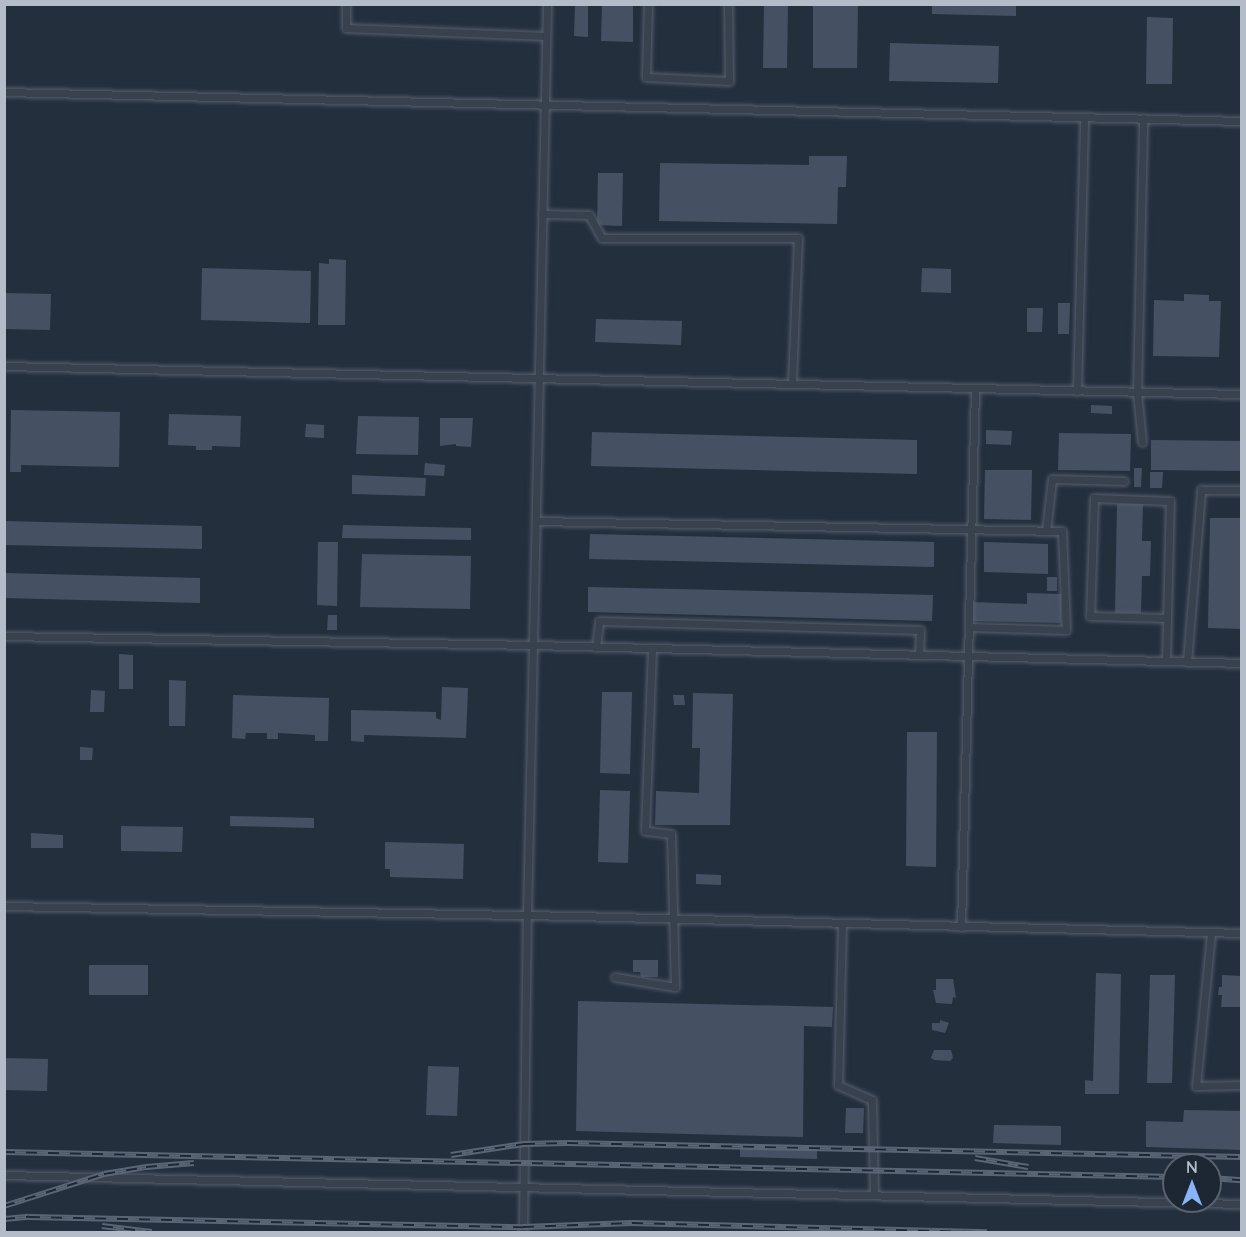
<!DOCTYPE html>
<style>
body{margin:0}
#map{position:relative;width:1246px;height:1237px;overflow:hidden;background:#242f3e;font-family:Quicksand,sans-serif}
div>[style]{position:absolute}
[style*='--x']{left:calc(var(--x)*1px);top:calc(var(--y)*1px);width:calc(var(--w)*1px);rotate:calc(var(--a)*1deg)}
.building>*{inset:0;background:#455162}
.roads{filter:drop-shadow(0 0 2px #565f6c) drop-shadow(0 0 2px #565f6c)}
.service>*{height:7px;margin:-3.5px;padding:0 3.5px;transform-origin:3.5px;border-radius:3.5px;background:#38414e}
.rail>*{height:6px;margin-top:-3px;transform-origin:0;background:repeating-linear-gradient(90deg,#1d2633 0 11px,#5a6575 0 22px);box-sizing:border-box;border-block:2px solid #5a6575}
span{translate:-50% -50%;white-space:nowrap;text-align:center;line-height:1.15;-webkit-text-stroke:6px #1d2633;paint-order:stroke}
.frame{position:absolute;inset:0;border:6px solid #b4bcc9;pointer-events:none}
.north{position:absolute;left:1162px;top:1153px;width:60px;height:60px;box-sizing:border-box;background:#1d2633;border:2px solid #59626f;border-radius:50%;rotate:0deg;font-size:16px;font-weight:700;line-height:24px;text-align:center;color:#b4bcc9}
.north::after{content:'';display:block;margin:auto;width:21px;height:27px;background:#8ab4f8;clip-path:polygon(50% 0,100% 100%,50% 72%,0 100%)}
</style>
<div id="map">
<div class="building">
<i style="clip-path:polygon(575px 4px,588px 4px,588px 37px,574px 36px)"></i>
<i style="clip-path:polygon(602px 4px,633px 4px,633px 42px,601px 41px)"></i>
<i style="clip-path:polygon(764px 4px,788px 4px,787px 68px,763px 68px)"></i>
<i style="clip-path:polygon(813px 4px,858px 4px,857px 68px,813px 68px)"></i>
<i style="clip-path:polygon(932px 4px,1016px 4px,1016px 16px,932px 14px)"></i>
<i style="clip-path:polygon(1147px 17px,1173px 18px,1172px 84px,1146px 84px)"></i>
<i style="clip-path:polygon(890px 43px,999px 46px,998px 83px,889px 81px)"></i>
<i style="clip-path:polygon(809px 156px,847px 156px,846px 187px,838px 187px,837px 224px,659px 221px,660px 163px,809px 165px)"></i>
<i style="clip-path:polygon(598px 173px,623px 173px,622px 226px,597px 225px)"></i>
<i style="clip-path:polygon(329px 259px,346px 260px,345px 325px,318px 325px,319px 263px,329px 264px)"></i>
<i style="clip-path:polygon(202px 268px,311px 271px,310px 323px,201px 320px)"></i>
<i style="clip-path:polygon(922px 268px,951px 269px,951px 293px,921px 292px)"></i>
<i style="clip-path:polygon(4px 293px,51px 294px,50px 330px,4px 329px)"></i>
<i style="clip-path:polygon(1184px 294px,1209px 295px,1209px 301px,1221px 301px,1219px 357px,1153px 356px,1154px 300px,1184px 301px)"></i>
<i style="clip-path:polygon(1058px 303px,1070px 303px,1069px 334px,1058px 334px)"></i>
<i style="clip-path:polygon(1027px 308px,1043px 308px,1042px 332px,1027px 332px)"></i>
<i style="clip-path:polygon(596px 319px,682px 321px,681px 345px,595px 342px)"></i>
<i style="clip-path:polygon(1091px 405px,1112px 406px,1112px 414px,1091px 413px)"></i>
<i style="clip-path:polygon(11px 410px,120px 412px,119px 467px,21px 465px,21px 472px,10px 472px)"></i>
<i style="clip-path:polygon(169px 414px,241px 416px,240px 447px,212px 446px,212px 450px,196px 450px,196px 446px,168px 445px)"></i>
<i style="clip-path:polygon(358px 416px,419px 417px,418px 455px,356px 454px)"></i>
<i style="clip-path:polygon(440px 418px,473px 418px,471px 447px,456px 446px,456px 444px,440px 446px)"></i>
<i style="clip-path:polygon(306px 424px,324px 425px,324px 438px,305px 437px)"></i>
<i style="clip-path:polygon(986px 430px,1012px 431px,1011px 445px,986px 444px)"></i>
<i style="clip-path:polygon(592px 432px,917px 440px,917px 474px,591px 466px)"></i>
<i style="clip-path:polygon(1059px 433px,1131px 434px,1130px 471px,1058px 470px)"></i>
<i style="clip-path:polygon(1151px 440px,1242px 441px,1242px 471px,1151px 470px)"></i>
<i style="clip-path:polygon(425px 463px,445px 465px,444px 476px,424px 475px)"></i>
<i style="clip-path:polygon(1134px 468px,1142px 468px,1141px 487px,1134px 487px)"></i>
<i style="clip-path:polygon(985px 470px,1032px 470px,1031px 520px,984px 519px)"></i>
<i style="clip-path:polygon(1150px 472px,1163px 472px,1162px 488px,1150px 488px)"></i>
<i style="clip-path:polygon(352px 475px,426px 478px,425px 496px,352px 494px)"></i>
<i style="clip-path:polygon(1117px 504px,1143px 504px,1142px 541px,1151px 541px,1150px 576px,1142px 576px,1141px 613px,1115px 613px)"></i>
<i style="clip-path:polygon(1210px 518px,1242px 518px,1242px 629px,1208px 628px)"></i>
<i style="clip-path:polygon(4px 521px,202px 526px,202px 549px,4px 545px)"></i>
<i style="clip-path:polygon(343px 525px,471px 528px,471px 540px,342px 538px)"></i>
<i style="clip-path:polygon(590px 534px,934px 542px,934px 567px,589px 559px)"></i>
<i style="clip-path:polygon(318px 542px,338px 542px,337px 606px,317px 605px)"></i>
<i style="clip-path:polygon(984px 542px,1048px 544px,1048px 574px,984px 572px)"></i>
<i style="clip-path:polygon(362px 554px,471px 556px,470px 609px,360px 607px)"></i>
<i style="clip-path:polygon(4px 573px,200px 578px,200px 603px,4px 598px)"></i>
<i style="clip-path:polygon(1047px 577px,1057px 577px,1057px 591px,1047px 591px)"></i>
<i style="clip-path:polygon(588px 587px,933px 595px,932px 621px,588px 612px)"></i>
<i style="clip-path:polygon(1027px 593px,1061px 594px,1061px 623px,971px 621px,971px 602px,1027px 604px)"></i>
<i style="clip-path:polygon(328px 615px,337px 615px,337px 630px,327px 630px)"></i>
<i style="clip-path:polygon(119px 654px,133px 655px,133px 689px,119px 689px)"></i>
<i style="clip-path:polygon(169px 680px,186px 681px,185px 726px,169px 726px)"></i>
<i style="clip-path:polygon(442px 687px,468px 688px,466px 738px,364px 735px,364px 742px,351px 741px,351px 710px,436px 712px,436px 718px,441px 720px)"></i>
<i style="clip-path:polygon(91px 690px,105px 691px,104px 712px,90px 712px)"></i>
<i style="clip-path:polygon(602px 692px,632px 692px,630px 774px,600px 773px)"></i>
<i style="clip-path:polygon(693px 693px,733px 694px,730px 825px,655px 825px,656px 791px,699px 793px,700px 748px,692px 748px)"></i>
<i style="clip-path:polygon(233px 695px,329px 698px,328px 741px,315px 741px,315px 735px,278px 733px,278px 739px,267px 739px,267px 733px,246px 733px,245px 739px,232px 738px)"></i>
<i style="clip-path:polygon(673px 695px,684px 695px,685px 705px,674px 705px)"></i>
<i style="clip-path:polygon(907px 732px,937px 732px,936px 867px,906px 866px)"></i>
<i style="clip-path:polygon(80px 747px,93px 748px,92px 760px,80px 760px)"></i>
<i style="clip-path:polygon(600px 790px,630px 791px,628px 863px,598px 862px)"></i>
<i style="clip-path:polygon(230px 816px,314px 818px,314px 828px,230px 826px)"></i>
<i style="clip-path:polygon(121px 826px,183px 827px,182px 852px,121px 851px)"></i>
<i style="clip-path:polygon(31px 833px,63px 835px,63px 848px,31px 848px)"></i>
<i style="clip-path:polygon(385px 842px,464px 844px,463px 879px,390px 877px,390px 869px,385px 869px)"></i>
<i style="clip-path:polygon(696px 874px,721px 875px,721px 885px,696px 884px)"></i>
<i style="clip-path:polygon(633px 960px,658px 960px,658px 977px,641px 977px,640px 972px,633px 972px)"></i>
<i style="clip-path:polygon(89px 965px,148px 965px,148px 995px,89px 995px)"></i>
<i style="clip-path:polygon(1096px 973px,1121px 974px,1119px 1094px,1085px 1094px,1085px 1080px,1093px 1081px)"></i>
<i style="clip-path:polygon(1150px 975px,1175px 975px,1172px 1083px,1147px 1083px)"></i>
<i style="clip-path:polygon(1222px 975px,1242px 976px,1242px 1007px,1221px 1007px,1222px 995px,1218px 995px,1219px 987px,1222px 987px)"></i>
<i style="clip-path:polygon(936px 979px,953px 979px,956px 998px,953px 997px,952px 1004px,936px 1003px,933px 990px,936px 990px)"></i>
<i style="clip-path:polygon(578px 1001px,833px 1007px,832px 1027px,804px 1026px,803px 1137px,576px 1131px)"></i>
<i style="clip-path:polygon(940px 1020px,949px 1023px,945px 1033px,932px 1030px,932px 1023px,940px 1023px)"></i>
<i style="clip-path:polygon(934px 1050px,951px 1050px,953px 1058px,950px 1061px,934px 1060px,931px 1058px)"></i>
<i style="clip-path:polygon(4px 1058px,48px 1059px,47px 1091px,4px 1090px)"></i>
<i style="clip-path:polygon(428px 1066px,459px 1067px,457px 1116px,426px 1115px)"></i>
<i style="clip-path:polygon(846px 1108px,864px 1108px,863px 1133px,845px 1133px)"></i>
<i style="clip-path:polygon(1184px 1110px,1242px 1111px,1242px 1150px,1146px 1147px,1146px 1121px,1183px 1122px)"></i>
<i style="clip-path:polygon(994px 1125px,1061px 1126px,1061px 1145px,993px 1143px)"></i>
<i style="clip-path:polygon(740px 1145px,817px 1147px,817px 1159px,740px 1157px)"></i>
</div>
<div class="roads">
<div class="service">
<i style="--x:346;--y:4;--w:24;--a:90"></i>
<i style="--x:346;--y:28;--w:200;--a:2.3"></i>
<i style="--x:648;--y:4;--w:73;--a:91.6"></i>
<i style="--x:646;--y:77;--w:83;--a:2.8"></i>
<i style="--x:729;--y:81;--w:77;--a:-90.7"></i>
<i style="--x:4;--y:92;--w:1238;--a:1.34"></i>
<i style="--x:542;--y:214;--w:47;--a:1.2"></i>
<i style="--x:589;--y:215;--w:26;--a:61"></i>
<i style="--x:602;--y:238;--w:196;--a:0"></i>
<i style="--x:798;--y:238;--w:146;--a:92.4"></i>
<i style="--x:4;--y:366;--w:1238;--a:1.3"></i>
<i style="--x:1077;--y:391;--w:274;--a:-88.5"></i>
<i style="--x:1142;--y:442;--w:50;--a:-95.7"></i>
<i style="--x:1137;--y:392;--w:274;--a:-88.7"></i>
<i style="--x:536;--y:521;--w:526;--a:1.09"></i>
<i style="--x:1062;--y:531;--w:99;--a:87.7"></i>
<i style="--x:1066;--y:630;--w:97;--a:-178.2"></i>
<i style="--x:1046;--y:531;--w:52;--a:-83.4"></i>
<i style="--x:1052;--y:479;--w:72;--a:1.6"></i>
<i style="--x:4;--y:636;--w:529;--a:0.97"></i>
<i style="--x:533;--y:645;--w:709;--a:1.45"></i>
<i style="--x:596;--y:647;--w:26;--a:-83"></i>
<i style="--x:599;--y:621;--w:321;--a:1.6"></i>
<i style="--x:920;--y:630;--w:25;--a:92"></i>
<i style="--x:1166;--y:661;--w:160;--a:-88.6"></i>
<i style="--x:1170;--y:501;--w:76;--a:-177.7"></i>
<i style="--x:1094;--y:498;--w:118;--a:91.9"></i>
<i style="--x:1090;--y:616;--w:77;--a:1.5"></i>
<i style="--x:1187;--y:662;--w:173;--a:-85.3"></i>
<i style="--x:1201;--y:490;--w:41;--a:0"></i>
<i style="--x:4;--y:906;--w:572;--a:1"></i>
<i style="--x:576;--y:916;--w:666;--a:1.46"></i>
<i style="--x:842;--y:924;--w:161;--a:91.4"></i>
<i style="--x:838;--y:1085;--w:37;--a:24"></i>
<i style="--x:872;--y:1100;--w:95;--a:88.8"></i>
<i style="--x:961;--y:927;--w:538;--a:-88.51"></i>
<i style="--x:1211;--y:933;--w:154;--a:95.6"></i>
<i style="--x:1196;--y:1086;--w:46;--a:-1.2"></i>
<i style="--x:615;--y:977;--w:61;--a:9.5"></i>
<i style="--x:675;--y:987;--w:153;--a:-91.5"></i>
<i style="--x:671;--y:834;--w:26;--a:-173"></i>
<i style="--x:645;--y:831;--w:183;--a:-87.8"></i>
<i style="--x:4;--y:1175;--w:1238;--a:1.34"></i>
<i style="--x:523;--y:1232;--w:316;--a:-89.3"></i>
<i style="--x:527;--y:916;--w:912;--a:-88.74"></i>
</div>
</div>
<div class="rail">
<i style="--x:4;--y:1152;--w:1170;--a:1.22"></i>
<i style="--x:451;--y:1155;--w:74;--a:-8.6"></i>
<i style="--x:524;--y:1144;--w:43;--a:-1.3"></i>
<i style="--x:567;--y:1143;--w:675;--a:1.19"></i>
<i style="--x:975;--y:1158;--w:54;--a:9.6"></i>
<i style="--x:1210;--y:1178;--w:32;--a:4"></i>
<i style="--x:4;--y:1206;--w:105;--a:-17.7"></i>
<i style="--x:104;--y:1174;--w:43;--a:-9.5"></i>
<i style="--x:146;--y:1167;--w:48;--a:-4.8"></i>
<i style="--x:4;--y:1219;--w:25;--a:-5"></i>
<i style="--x:29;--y:1217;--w:494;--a:1.2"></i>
<i style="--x:523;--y:1227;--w:109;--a:-2.1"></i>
<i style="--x:632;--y:1223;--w:355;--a:1.5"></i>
<i style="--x:102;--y:1226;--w:50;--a:6.8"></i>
</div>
<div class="frame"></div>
<div class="north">N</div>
</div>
